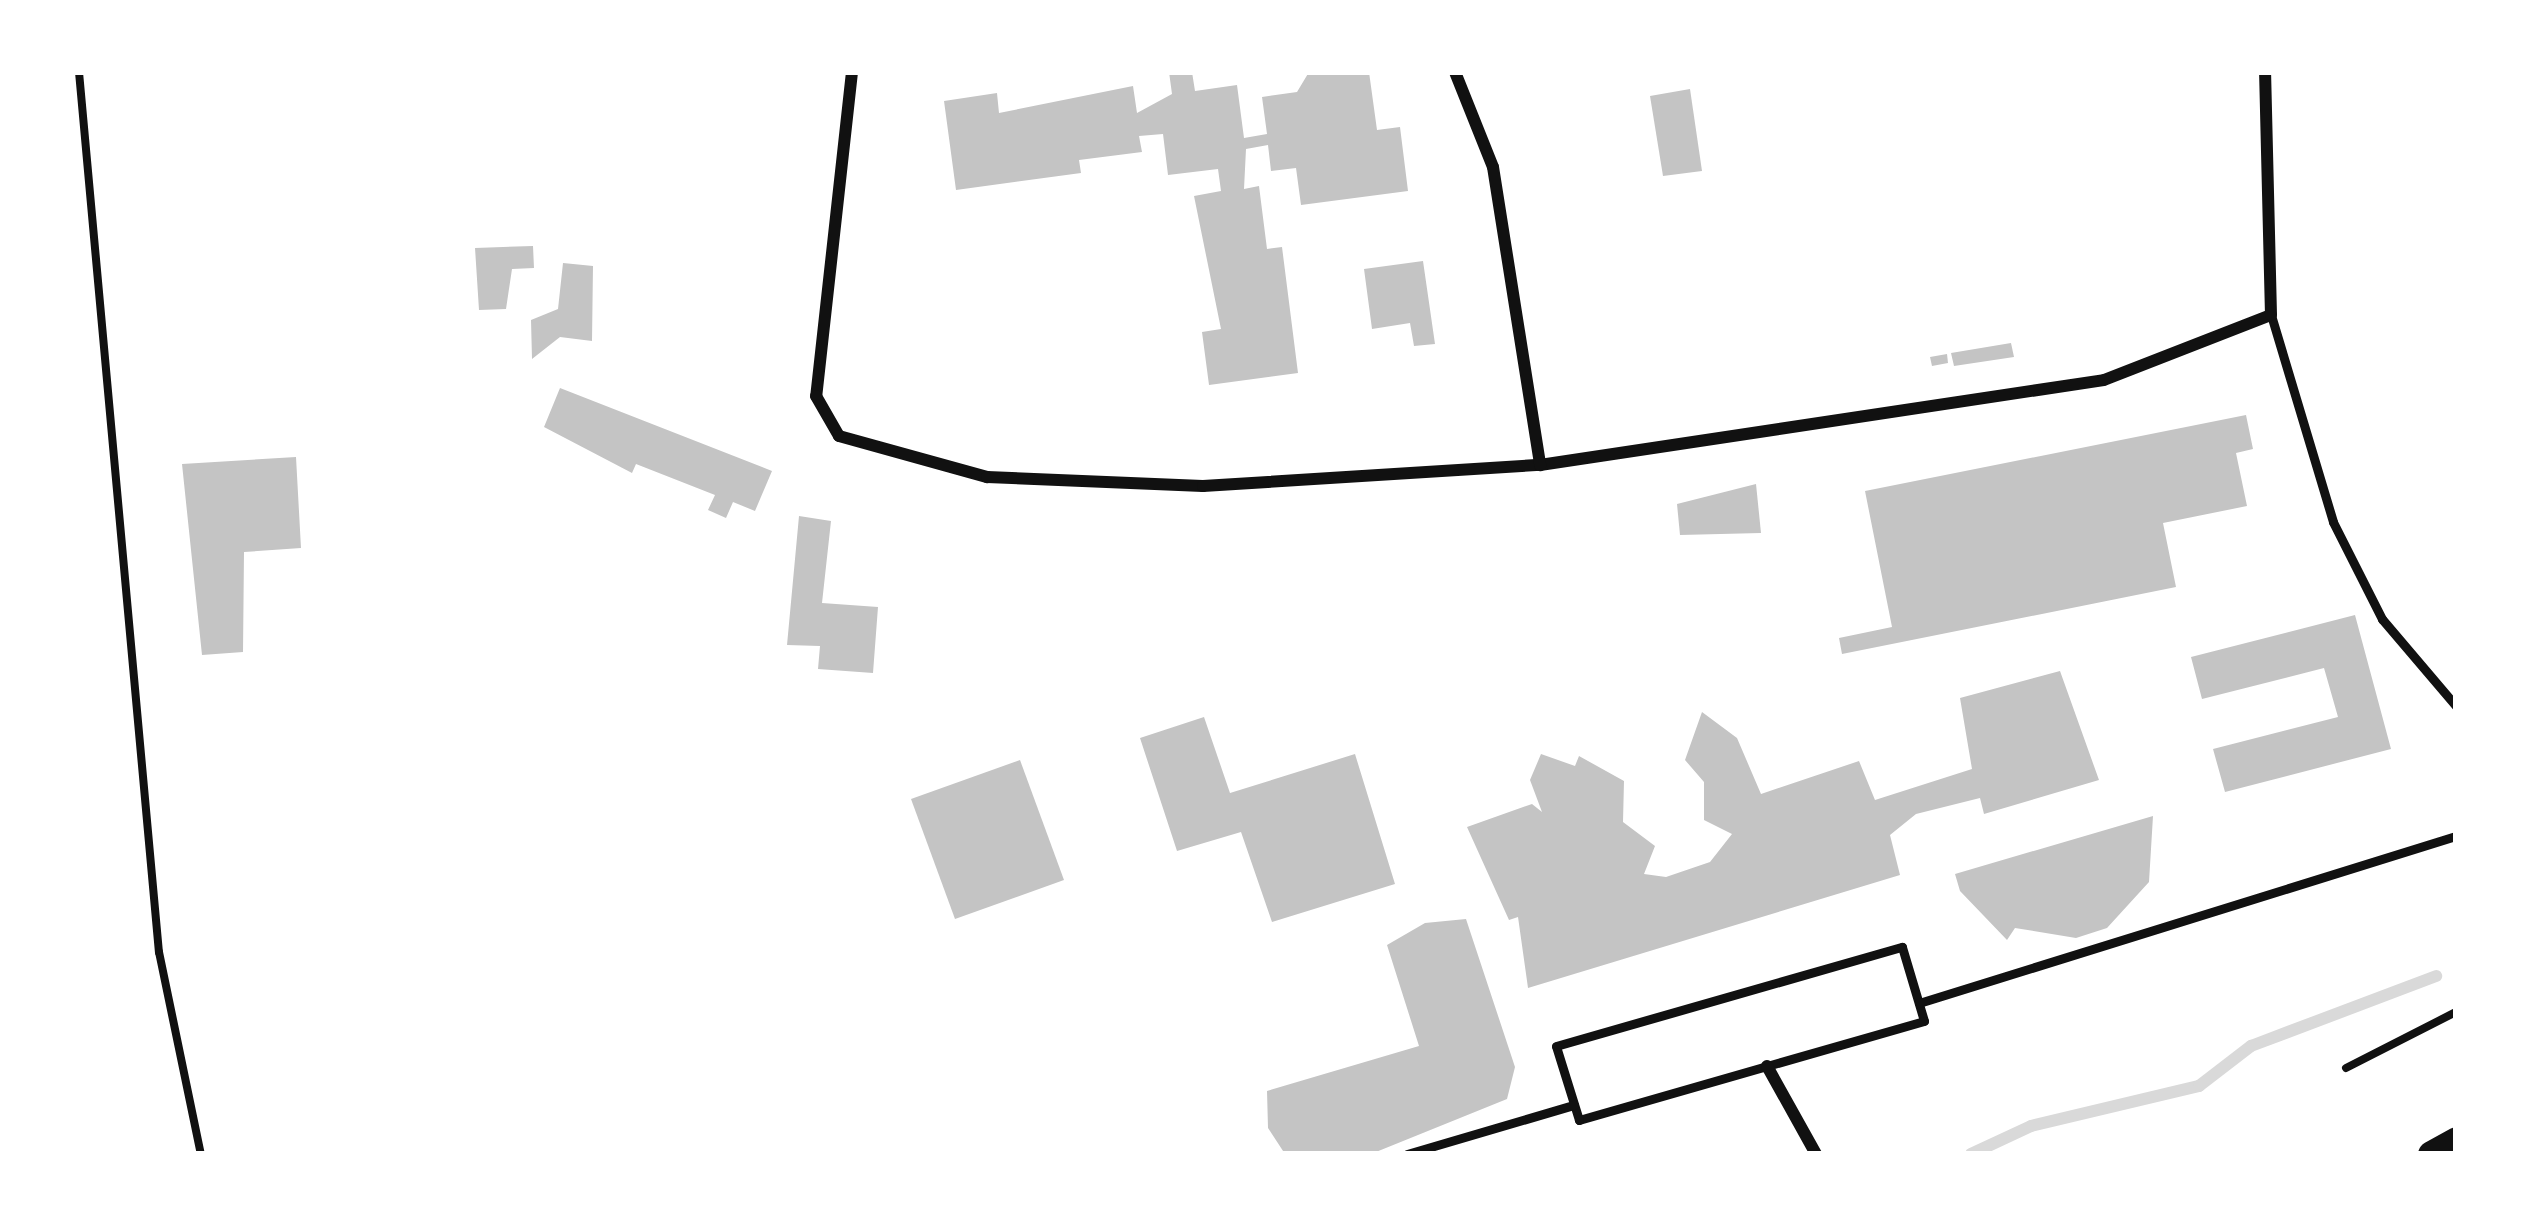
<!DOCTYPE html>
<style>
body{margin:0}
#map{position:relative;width:2528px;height:1226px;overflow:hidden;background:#fff;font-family:Lato,sans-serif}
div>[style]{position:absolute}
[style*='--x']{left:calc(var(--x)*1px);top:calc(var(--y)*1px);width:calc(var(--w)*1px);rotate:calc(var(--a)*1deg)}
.stream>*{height:12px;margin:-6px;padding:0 6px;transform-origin:6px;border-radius:6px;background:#d9d9d9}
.building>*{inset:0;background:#c4c4c4}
.path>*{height:8px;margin:-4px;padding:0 4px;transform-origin:4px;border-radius:4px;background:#111}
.service>*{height:9px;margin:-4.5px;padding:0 4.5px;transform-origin:4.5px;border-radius:4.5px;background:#111}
.minor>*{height:12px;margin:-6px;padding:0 6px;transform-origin:6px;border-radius:6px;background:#111}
.primary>*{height:27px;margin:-13.5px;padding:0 13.5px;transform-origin:13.5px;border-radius:13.5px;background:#111}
span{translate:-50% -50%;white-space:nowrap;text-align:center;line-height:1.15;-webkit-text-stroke:9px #fff;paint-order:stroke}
.frame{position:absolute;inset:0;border:75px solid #fff;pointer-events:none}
</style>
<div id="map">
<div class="stream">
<i style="--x:1971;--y:1154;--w:66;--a:-25"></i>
<i style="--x:2031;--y:1126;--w:173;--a:-13.4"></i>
<i style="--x:2199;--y:1086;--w:66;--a:-37.6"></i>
<i style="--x:2251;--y:1046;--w:198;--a:-20.7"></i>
</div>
<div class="building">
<i style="clip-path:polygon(1169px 72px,1192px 72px,1195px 91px,1237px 85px,1244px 138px,1267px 134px,1262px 97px,1297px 92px,1309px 72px,1369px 72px,1377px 130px,1400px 127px,1408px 191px,1301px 205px,1296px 168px,1271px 171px,1268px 145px,1246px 149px,1244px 189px,1259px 186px,1267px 249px,1282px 247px,1298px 373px,1209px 385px,1202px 332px,1221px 329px,1194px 196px,1221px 191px,1218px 169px,1168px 175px,1163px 134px,1139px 136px,1142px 152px,1079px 160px,1081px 173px,956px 190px,944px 101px,997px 93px,999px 113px,1133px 86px,1137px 113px,1172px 94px)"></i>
<i style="clip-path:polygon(1690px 89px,1702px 171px,1663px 176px,1650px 96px)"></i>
<i style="clip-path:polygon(533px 246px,534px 268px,512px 269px,506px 309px,479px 310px,475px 248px)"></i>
<i style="clip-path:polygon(1423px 261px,1435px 344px,1414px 346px,1410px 323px,1372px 329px,1364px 269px)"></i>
<i style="clip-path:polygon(563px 263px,593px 266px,592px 341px,560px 337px,532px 359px,531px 320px,558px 309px)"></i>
<i style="clip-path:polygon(2011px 343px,2014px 357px,1954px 366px,1951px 353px)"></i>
<i style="clip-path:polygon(1947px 354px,1948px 363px,1932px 366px,1930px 357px)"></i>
<i style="clip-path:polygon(560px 388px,772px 471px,755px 511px,733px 502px,726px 518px,708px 510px,715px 495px,636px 464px,632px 473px,544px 427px)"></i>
<i style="clip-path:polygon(2246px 415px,2253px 449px,2236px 453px,2247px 506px,2163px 523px,2176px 587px,1842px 654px,1839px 638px,1892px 627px,1865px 491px)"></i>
<i style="clip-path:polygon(296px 457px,301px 548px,244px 552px,243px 652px,202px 655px,182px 464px)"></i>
<i style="clip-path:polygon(1756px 484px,1761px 533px,1680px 535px,1677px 504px)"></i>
<i style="clip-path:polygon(799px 516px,831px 521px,822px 603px,878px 607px,873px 673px,818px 669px,820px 646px,787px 645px)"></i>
<i style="clip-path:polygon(2355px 615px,2391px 749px,2225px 792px,2213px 749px,2338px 717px,2324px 668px,2202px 699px,2191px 657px)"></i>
<i style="clip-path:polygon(2060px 671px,2099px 780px,1984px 814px,1980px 798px,1916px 814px,1890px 835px,1900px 875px,1528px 988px,1518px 917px,1509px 920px,1467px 827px,1532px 804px,1542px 812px,1530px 780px,1541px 754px,1575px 766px,1579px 756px,1624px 781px,1623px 822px,1655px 846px,1644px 874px,1666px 877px,1710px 862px,1732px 834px,1704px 820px,1704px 782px,1685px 760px,1702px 712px,1737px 738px,1761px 794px,1859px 761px,1875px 800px,1972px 769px,1960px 698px)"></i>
<i style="clip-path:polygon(1204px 717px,1230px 793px,1355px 754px,1395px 884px,1272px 922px,1241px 832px,1177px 851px,1140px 738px)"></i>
<i style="clip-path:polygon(1020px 760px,1064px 880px,955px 919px,911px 799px)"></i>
<i style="clip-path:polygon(2153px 816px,2149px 882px,2107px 928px,2076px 938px,2015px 928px,2007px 940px,1960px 891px,1955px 874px)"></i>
<i style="clip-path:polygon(1466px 919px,1515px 1067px,1507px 1099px,1371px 1154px,1285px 1154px,1268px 1128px,1267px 1091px,1419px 1046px,1387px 945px,1425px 923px)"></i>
</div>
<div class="path">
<i style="--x:79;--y:72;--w:884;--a:84.81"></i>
<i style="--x:159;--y:952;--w:206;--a:78.3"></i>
<i style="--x:2346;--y:1068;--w:123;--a:-27"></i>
</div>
<div class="service">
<i style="--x:2271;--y:315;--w:216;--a:73.3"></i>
<i style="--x:2333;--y:522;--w:109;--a:63.2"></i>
<i style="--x:2382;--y:619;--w:114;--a:49.6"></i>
<i style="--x:1902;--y:947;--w:77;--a:73.4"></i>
<i style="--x:1924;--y:1021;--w:359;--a:164"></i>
<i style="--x:1579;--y:1120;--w:77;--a:-107.3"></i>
<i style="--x:1556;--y:1046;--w:360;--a:-16"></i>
<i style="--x:1919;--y:1003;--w:562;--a:-17.28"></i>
<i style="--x:1407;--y:1154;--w:174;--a:-16.4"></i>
</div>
<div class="minor">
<i style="--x:852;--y:72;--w:326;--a:96.3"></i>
<i style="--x:816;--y:396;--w:46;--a:60.1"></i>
<i style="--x:839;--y:436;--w:154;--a:15.5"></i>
<i style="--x:987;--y:477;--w:216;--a:2.4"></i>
<i style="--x:1203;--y:486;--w:338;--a:-3.6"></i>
<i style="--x:1540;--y:465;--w:570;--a:-8.57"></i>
<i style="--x:2104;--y:380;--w:179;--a:-21.3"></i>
<i style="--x:2271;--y:315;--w:243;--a:-91.4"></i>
<i style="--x:1455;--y:72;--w:102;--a:68.2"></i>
<i style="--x:1493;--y:167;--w:302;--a:81"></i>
<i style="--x:1767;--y:1066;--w:101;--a:60.9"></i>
</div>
<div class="primary">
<i style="--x:2431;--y:1154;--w:29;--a:-29"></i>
</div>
<div class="frame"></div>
</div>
